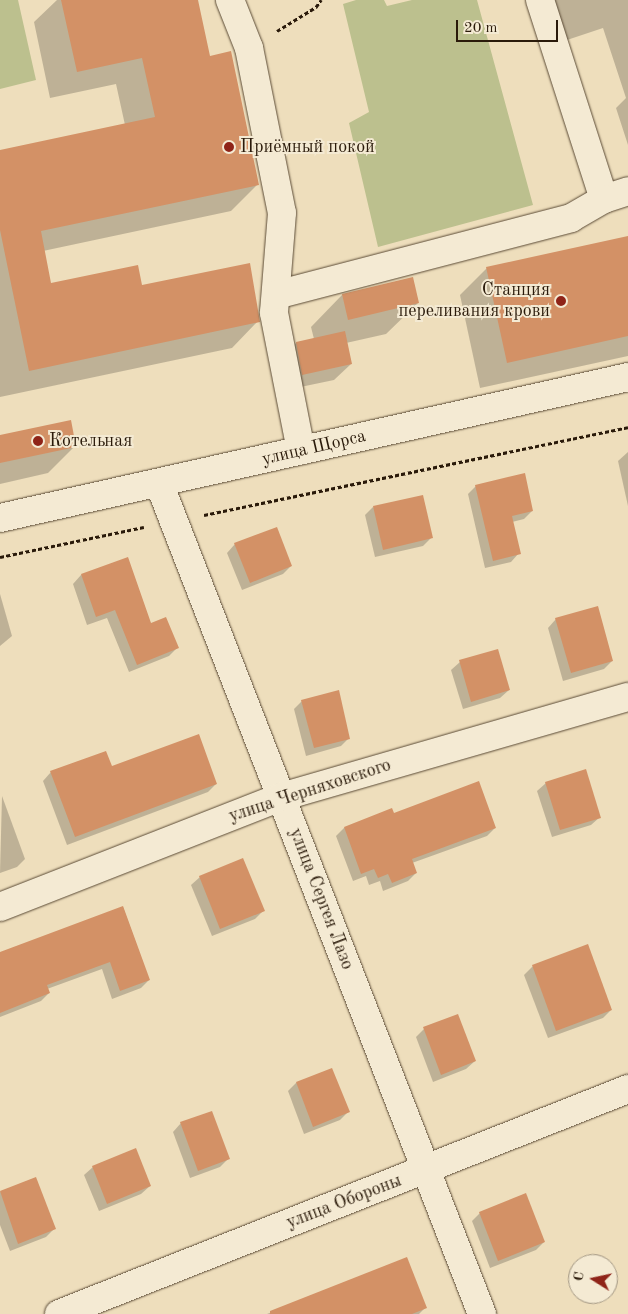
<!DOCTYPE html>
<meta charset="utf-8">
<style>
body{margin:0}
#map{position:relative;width:628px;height:1314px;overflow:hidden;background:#eedebc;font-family:"Old Standard TT",serif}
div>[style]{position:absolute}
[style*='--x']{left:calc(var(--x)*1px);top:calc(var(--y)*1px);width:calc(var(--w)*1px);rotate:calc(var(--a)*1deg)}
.green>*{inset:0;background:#bcc08e}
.shadow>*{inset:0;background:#0003}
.building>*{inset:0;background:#d39166}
.path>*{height:3px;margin-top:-1.5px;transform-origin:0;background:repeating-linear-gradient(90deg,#2a1a0a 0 4px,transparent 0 6.5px)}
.roads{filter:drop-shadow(0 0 1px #5b4b36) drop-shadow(0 0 1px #5b4b36)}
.minor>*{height:28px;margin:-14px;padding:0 14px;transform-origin:14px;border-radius:14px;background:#f4ead3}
.dots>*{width:14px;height:14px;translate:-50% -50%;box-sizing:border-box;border:2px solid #f4ead3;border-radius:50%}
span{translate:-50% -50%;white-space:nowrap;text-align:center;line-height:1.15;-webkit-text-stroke:4px #f4ead3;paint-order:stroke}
.poi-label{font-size:18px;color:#2a1a0a}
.left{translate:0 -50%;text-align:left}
.right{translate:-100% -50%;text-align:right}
.street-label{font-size:18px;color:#2a1a0a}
.north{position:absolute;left:568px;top:1254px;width:50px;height:50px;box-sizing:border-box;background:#f4ead3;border:1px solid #a39783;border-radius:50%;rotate:280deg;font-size:14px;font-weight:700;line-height:20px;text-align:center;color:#2a1a0a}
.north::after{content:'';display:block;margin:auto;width:18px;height:22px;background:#8f2418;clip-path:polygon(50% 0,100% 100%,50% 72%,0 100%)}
.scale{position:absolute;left:456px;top:20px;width:102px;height:22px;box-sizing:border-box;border:2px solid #2a1a0a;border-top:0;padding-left:6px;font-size:15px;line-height:18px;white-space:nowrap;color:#2a1a0a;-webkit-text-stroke:4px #f4ead3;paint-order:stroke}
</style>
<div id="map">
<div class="green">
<i style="clip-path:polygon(0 0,18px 0,36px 80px,0 89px)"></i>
<i style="clip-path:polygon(356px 0,384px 0,387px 6px,412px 0,477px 0,533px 205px,378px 247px,349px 123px,369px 112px,343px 4px)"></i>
</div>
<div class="shadow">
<i style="clip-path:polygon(57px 0,197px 0,209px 57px,258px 184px,231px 211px,43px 251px,50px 284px,141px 287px,258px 321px,232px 348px,0 397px,0 152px,125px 125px,116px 84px,50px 98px,34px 22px)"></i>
<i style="clip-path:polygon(530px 0,628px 0,628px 145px,616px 108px,626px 98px,603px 28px,546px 47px)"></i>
<i style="clip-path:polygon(628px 237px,628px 356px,480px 388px,460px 295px,487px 268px)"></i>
<i style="clip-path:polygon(412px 279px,418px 303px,386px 334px,346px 343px,351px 364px,334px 380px,286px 390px,280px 359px,296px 343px,314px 339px,311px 327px,342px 295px)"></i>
<i style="clip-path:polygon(0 437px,75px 446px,48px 473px,0 484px)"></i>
<i style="clip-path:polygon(628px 452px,628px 506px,618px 461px)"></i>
<i style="clip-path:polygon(476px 486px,532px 511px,524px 519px,512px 522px,519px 553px,511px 562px,485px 568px,468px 494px)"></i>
<i style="clip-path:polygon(373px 507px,431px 538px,423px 546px,375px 557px,365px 515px)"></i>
<i style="clip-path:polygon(235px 544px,291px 566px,283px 574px,242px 590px,227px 553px)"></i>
<i style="clip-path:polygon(128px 559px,151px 625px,177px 648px,169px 656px,129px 672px,107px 618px,87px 625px,73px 584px,81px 575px)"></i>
<i style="clip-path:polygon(0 594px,12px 636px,0 646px)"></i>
<i style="clip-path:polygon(556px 619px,612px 661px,604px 669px,563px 681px,548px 628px)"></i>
<i style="clip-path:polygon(460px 662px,509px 690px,500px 698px,463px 709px,451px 670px)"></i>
<i style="clip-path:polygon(302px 701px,349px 738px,341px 746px,306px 756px,294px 709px)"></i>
<i style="clip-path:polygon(111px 768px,216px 784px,208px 792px,67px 845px,43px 781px,51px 772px)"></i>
<i style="clip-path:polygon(546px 783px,600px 817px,591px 825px,552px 837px,537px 791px)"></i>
<i style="clip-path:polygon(2px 796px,25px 859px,17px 867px,0 873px)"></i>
<i style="clip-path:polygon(391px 810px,393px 814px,495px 828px,487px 836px,412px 863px,416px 873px,408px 881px,383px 891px,380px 881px,369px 885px,366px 876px,353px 881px,336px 836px,344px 828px)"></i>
<i style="clip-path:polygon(200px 877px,263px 911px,255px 919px,212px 936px,191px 885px)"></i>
<i style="clip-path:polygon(123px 907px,149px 980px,141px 988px,112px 999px,102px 969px,47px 989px,49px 993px,41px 1001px,0 1017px,0 953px)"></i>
<i style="clip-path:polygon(587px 946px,611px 1010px,603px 1018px,548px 1038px,524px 975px,533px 966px)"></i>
<i style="clip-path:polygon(424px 1029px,475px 1061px,466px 1069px,433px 1082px,416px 1037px)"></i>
<i style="clip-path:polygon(332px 1070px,348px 1112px,340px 1120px,304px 1134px,288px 1091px,296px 1083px)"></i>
<i style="clip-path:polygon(181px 1123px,228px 1159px,220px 1167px,190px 1178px,173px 1132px)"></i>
<i style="clip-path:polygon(93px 1167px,150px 1186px,141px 1194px,99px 1211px,84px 1175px)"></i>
<i style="clip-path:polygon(35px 1178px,54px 1229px,46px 1237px,10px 1251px,0 1225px,0 1192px)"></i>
<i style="clip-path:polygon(480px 1213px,544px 1242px,536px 1250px,490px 1268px,472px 1221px)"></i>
<i style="clip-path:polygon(406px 1259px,425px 1308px,419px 1314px,267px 1314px)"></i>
</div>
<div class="building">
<i style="clip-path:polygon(61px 0,198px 0,210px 56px,231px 51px,259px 185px,41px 231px,51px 283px,138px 265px,142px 285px,250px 263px,260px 322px,29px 371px,0 230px,0 150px,155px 117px,142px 58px,77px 72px)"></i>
<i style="clip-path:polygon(628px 236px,628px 336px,507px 363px,486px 267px)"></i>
<i style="clip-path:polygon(413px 277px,419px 303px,348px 320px,342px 294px)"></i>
<i style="clip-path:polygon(345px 331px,352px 364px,302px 375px,296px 342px)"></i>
<i style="clip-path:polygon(71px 420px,76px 447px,0 463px,0 435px)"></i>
<i style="clip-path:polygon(525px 473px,533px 511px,512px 516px,521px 554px,493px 561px,475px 485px)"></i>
<i style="clip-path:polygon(423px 495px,433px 538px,383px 550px,373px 506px)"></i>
<i style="clip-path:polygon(277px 527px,292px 566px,250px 583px,234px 543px)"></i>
<i style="clip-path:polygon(128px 557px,151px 623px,166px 617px,179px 648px,137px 665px,115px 610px,96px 617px,81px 574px)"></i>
<i style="clip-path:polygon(598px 606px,613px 661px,571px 673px,555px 618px)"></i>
<i style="clip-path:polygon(498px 649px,510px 690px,471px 702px,459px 660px)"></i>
<i style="clip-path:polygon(339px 690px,350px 739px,314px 748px,301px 700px)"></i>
<i style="clip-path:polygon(199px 734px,217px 784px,75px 837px,50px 771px,106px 751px,112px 766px)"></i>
<i style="clip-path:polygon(586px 769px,601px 818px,560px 830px,545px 782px)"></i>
<i style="clip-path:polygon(479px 781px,496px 828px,412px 859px,417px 873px,392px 883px,388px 874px,378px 878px,374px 869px,361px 874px,344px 827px,392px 808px,394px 813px)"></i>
<i style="clip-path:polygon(243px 858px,265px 911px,220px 929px,199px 876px)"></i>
<i style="clip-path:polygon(123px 906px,150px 980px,120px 991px,110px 962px,47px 985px,50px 993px,0 1013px,0 952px)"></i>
<i style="clip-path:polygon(588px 944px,612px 1010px,556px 1031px,532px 965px)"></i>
<i style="clip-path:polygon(458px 1014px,476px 1061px,441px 1075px,423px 1027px)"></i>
<i style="clip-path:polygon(332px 1068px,350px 1112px,313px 1127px,296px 1082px)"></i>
<i style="clip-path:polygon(212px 1111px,230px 1159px,198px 1171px,180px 1122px)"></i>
<i style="clip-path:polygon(136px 1148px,151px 1186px,107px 1204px,92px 1166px)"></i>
<i style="clip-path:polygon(36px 1177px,56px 1229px,18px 1244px,0 1191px)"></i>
<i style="clip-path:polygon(526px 1193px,545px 1242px,498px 1261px,479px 1212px)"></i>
<i style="clip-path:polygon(407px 1257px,427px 1308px,412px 1314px,270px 1314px,270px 1311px)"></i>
</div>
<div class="path">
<i style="--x:277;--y:31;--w:46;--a:-31.6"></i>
<i style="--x:316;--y:7;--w:9;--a:-54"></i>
<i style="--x:204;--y:515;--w:433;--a:-11.7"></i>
<i style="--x:0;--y:557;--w:147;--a:-11.8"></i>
</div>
<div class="roads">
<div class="minor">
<i style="--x:230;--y:0;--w:52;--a:68.4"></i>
<i style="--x:249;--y:48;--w:168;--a:78.7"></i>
<i style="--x:282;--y:213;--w:100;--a:94.6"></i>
<i style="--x:274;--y:313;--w:140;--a:78.9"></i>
<i style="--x:540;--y:0;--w:209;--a:72.2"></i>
<i style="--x:604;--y:199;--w:25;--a:-18"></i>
<i style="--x:276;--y:295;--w:305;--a:-14.6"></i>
<i style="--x:571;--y:218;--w:38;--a:-30"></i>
<i style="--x:159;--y:483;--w:892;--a:68.76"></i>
<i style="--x:0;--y:518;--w:644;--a:-12.65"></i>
<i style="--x:0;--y:907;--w:302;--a:-21.4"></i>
<i style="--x:281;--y:797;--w:361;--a:-16.1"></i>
<i style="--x:59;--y:1314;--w:612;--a:-21.58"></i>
</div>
</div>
<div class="dots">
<i style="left:229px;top:147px;background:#8f2418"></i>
<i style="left:561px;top:301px;background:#8f2418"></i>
<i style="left:38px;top:441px;background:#8f2418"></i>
</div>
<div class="poi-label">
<span class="left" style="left:240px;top:147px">Приёмный покой</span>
<span class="right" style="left:550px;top:301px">Станция<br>переливания крови</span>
<span class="left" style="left:49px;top:441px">Котельная</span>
</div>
<div class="street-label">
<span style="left:314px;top:448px;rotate:-13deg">улица Щорса</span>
<span style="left:310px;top:791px;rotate:-18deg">улица Черняховского</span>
<span style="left:321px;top:899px;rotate:69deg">улица Сергея Лазо</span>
<span style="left:344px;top:1202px;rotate:-21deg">улица Обороны</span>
</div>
<div class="north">С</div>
<div class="scale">20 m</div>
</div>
